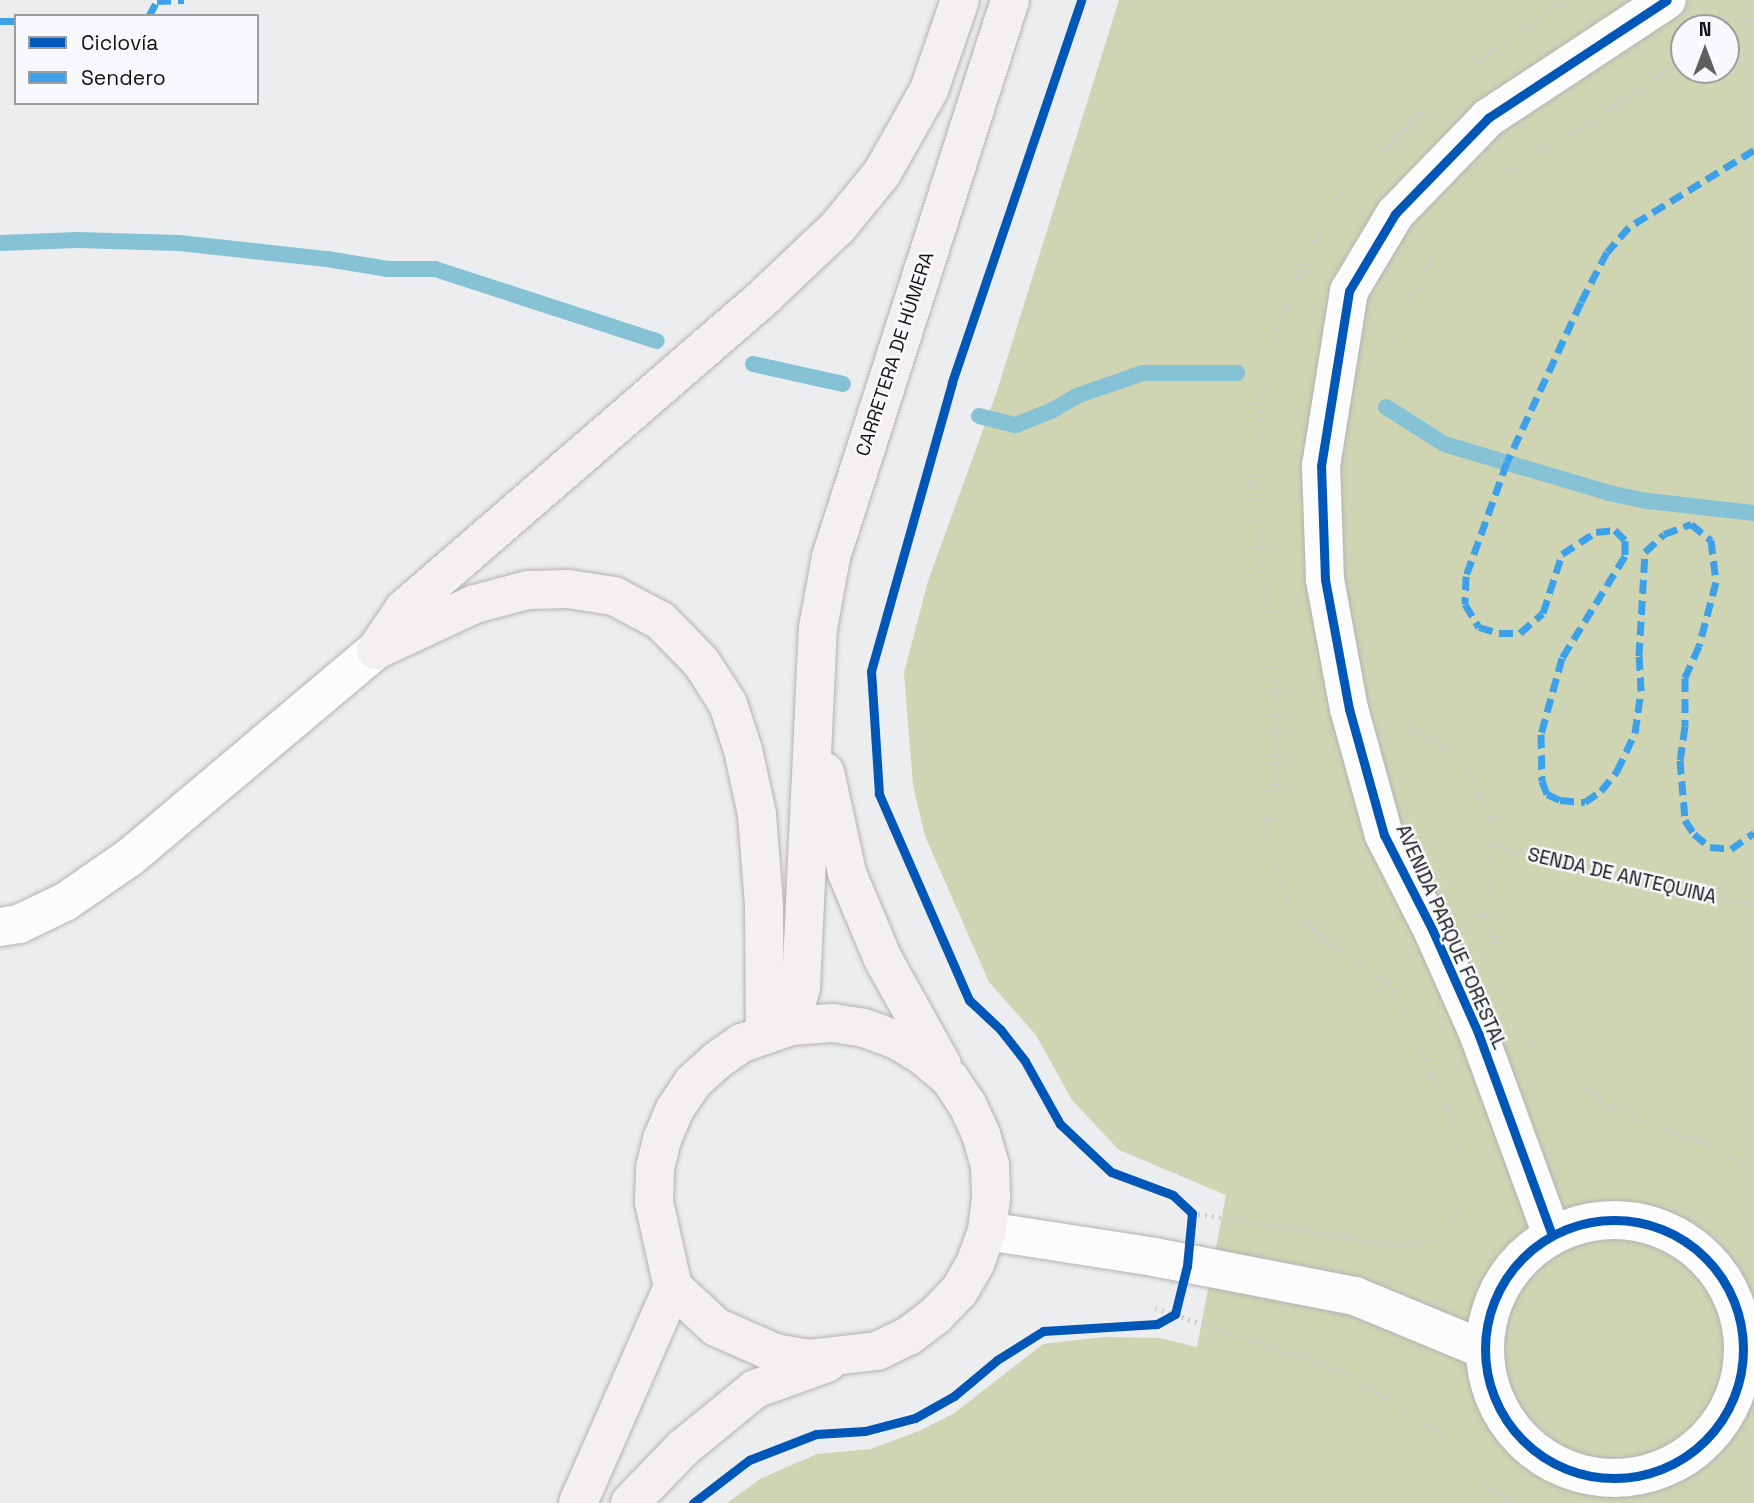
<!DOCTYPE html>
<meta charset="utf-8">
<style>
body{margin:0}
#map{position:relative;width:1754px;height:1503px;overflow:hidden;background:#ecedee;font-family:"Space Grotesk",sans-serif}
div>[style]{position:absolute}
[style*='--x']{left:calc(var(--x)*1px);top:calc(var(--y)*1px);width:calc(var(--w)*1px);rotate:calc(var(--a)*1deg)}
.green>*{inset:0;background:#cfd5b3}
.stream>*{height:16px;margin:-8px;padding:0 8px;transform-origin:8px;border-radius:8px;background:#86c2d5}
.path>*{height:4.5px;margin-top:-2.25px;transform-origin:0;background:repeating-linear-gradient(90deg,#cececf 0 2px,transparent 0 7px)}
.roads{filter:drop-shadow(0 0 2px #b2b3b4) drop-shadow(0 0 2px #b2b3b4)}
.minor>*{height:38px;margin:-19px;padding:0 19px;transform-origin:19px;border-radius:19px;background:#fcfcfc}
.minor>.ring{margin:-19px;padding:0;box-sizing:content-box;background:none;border:38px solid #fcfcfc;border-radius:50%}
.secondary>*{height:38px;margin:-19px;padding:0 19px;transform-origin:19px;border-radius:19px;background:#f4f0f1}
.quiet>*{height:7px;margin-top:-3.5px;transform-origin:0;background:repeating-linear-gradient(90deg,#3da1ea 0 14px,transparent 0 21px)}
.cycleway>*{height:9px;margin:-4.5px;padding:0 4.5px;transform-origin:4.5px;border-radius:4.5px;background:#0057b8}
.cycleway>.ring{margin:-4.5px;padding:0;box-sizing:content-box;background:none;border:9px solid #0057b8;border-radius:50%}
span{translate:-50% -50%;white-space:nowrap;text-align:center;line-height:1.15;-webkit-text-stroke:5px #f8f9fc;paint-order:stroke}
.street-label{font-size:19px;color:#121213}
.legend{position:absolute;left:14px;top:14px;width:245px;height:91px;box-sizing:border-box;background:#f8f9fc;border:2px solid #9c9d9f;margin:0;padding:9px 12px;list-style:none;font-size:21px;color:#121213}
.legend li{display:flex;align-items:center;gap:14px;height:35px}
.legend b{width:35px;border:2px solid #9c9d9f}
.north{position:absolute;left:1670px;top:14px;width:70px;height:70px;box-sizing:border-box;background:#f8f9fc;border:2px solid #9c9d9f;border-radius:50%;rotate:0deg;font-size:19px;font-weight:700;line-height:28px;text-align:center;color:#121213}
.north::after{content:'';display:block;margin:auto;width:24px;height:32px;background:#5e5f60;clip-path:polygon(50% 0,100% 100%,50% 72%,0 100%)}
</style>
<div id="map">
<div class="green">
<i style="clip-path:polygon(evenodd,1119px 0,1754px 0,1754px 1503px,727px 1503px,760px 1479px,817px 1454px,871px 1449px,919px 1431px,953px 1414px,1043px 1344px,1104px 1337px,1159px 1338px,1197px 1347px,1226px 1195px,1119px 1150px,1072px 1100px,1036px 1035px,989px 982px,925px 836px,913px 786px,904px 673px,928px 581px,997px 391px,1119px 0,1684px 28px,1726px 28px,1726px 70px,1684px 70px,1684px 28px)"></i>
</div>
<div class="stream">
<i style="--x:0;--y:243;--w:77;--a:-2.2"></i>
<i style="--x:77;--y:240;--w:102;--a:1.7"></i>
<i style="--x:179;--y:243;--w:149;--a:6.2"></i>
<i style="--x:327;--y:259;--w:62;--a:9.3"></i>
<i style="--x:388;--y:269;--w:47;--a:0"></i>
<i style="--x:435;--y:269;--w:233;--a:18"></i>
<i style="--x:753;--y:364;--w:92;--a:12.5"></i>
<i style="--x:1386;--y:407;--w:69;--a:32.5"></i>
<i style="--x:1444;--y:444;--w:172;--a:16.5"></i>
<i style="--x:1609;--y:493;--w:40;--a:12"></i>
<i style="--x:1648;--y:501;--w:107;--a:6.5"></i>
<i style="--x:979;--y:416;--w:38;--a:14"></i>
<i style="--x:1016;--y:425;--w:38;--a:-22"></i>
<i style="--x:1051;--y:411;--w:32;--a:-30"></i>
<i style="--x:1079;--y:395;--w:68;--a:-19"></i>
<i style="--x:1143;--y:373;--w:94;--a:0"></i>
</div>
<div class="path">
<i style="--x:1726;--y:34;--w:33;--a:-31"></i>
<i style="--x:1501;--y:175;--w:104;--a:-30.5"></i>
<i style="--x:1591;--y:122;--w:112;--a:-33.7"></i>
<i style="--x:1392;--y:339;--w:61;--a:-65.9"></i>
<i style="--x:1417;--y:283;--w:55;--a:-60.6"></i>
<i style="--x:1396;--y:686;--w:43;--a:68.2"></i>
<i style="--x:1412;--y:726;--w:37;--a:34"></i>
<i style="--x:1443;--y:747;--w:36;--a:42"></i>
<i style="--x:1470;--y:771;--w:51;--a:65.9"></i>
<i style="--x:1491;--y:818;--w:54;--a:87.9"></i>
<i style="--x:1493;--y:872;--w:44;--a:100.5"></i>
<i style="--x:1485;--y:915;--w:40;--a:71.1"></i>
<i style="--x:1491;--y:845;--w:270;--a:13.1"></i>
<i style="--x:1533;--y:1039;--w:98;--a:42.5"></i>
<i style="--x:1605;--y:1105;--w:105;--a:21.2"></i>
<i style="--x:1703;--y:1143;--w:57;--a:27"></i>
<i style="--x:1198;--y:1214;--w:203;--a:8.8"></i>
<i style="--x:1399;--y:1245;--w:44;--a:-7.8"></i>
<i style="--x:1443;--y:1239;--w:55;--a:-62"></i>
<i style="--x:1469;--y:1190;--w:81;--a:-104.4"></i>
<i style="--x:1449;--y:1112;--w:142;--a:-114.9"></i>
<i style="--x:1389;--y:983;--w:70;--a:-147.2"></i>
<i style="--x:1330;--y:945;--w:55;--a:-135"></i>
<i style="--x:1291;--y:906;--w:71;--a:-113.3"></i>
<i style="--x:1263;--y:841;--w:57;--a:-76.9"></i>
<i style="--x:1276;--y:785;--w:96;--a:-89.4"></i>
<i style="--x:1277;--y:689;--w:209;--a:-96.9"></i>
<i style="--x:1252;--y:482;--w:83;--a:-83"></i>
<i style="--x:1262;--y:400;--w:72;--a:-77.9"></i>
<i style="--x:1277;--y:330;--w:82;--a:-68.5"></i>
<i style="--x:1307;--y:254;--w:75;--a:-60.4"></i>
<i style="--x:1344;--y:189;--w:163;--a:-45"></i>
<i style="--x:1459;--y:74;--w:89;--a:-35.8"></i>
<i style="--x:1531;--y:22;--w:43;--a:-30.7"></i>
<i style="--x:1155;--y:1308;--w:203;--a:18.7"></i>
<i style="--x:1347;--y:1373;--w:110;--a:32.4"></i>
<i style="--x:1440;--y:1432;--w:69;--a:49.1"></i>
<i style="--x:1485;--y:1484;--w:31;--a:38"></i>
</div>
<div class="roads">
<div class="minor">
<i style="--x:0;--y:927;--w:19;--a:-9"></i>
<i style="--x:19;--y:924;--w:51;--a:-25.6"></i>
<i style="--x:65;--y:902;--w:79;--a:-34.7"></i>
<i style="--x:130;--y:857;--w:322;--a:-40.1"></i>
<i class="ring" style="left:1485px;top:1220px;width:220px;height:220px"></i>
<i style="--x:987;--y:1231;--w:169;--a:8.8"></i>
<i style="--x:1154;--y:1257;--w:205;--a:11"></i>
<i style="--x:1355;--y:1296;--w:139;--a:22.5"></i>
<i style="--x:1552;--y:1235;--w:213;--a:-110.1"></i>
<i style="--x:1479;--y:1035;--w:114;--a:-113.9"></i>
<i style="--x:1433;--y:931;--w:108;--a:-117"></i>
<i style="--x:1384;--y:835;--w:131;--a:-105.5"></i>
<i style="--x:1349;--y:709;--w:132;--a:-100.5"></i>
<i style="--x:1325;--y:579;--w:113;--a:-92"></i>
<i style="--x:1321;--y:466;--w:177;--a:-80.9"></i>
<i style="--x:1349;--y:291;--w:90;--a:-59.1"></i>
<i style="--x:1395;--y:214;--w:134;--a:-45.9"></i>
<i style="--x:1488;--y:118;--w:214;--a:-33.4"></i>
</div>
<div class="secondary">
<i style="--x:376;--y:650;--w:50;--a:-55.7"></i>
<i style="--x:404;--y:609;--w:479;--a:-40.9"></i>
<i style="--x:766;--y:295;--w:99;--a:-43.4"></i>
<i style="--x:838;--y:227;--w:70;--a:-50.8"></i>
<i style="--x:882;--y:173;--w:95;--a:-60.5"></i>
<i style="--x:929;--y:90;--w:95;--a:-71"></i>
<i style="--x:376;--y:650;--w:109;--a:-24.9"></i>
<i style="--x:475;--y:604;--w:55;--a:-14.8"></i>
<i style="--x:528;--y:590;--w:40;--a:-1.4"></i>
<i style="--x:568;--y:589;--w:47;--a:8.7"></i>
<i style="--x:614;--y:596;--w:53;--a:28"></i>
<i style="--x:661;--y:621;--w:57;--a:45.7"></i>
<i style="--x:701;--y:662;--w:50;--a:57.3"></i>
<i style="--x:728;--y:704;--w:48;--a:71.9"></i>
<i style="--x:743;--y:750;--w:66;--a:77.7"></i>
<i style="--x:757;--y:814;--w:92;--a:85.6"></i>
<i style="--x:764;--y:906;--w:129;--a:89.6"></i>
<i style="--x:825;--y:772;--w:103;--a:77.7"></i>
<i style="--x:847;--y:873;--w:93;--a:67.3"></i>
<i style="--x:883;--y:959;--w:121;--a:60.9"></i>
<i style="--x:833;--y:1023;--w:31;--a:9"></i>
<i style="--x:864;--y:1028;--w:33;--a:20"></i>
<i style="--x:895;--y:1039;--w:33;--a:31"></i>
<i style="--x:923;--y:1056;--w:35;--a:40"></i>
<i style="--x:950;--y:1079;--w:30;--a:56"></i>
<i style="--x:967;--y:1104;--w:33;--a:65"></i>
<i style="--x:981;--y:1134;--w:32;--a:74"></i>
<i style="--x:990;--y:1165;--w:33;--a:88"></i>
<i style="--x:991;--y:1198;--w:33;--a:97"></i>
<i style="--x:987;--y:1231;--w:33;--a:110"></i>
<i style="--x:976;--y:1262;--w:34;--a:120"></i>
<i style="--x:959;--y:1291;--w:35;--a:134"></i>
<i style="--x:935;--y:1316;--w:34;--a:143"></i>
<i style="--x:908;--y:1336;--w:34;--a:154"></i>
<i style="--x:877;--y:1351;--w:68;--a:173.3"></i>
<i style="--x:809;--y:1359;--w:35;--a:-170"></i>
<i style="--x:775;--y:1353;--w:64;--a:-156.2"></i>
<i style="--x:716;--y:1327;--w:59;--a:-137.1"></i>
<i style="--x:673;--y:1287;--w:87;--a:-102.6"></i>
<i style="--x:654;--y:1202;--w:34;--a:-88"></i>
<i style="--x:655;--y:1168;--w:32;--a:-76"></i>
<i style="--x:663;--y:1137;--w:30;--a:-67"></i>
<i style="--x:675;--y:1109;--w:32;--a:-56"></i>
<i style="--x:693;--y:1082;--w:31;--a:-42"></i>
<i style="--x:716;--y:1061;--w:32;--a:-35"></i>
<i style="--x:742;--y:1043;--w:52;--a:-19.1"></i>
<i style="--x:791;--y:1026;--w:42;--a:-4.1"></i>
<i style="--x:791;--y:1026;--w:40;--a:-75.6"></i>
<i style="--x:801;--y:987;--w:359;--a:-87.3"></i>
<i style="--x:818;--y:628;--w:72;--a:-79.6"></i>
<i style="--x:831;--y:557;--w:585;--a:-72.18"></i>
<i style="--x:578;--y:1503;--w:236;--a:-66.3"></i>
<i style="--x:630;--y:1503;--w:76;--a:-46.1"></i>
<i style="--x:683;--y:1448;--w:93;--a:-39.3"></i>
<i style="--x:755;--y:1389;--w:77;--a:-19.9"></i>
</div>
</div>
<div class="quiet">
<i style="--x:149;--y:16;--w:17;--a:-62"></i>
<i style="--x:157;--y:1;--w:27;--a:-2"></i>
<i style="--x:0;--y:21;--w:16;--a:0"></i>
<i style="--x:1754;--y:150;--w:147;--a:148.4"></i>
<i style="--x:1629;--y:227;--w:33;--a:131"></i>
<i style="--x:1607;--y:252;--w:56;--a:117.5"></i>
<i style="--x:1581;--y:302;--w:176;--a:114.8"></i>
<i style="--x:1507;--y:462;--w:121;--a:109.8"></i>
<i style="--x:1466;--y:576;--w:28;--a:92"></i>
<i style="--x:1465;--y:604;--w:27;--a:59"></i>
<i style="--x:1479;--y:627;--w:21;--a:17"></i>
<i style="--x:1499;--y:633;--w:21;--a:0"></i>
<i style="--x:1520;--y:633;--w:30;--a:-41"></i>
<i style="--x:1543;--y:613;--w:62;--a:-72.1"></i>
<i style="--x:1562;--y:554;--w:40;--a:-32.9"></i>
<i style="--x:1596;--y:532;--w:19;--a:-6"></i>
<i style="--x:1615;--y:530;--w:14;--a:45"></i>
<i style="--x:1625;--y:540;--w:16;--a:90"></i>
<i style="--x:1625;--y:556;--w:120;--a:121.7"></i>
<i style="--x:1562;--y:658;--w:79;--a:105.4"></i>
<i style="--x:1541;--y:734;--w:47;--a:88.8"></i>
<i style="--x:1542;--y:781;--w:14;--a:69"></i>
<i style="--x:1547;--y:794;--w:14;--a:25"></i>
<i style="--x:1560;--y:800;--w:25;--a:5"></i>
<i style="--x:1585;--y:802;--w:19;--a:-35"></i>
<i style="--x:1601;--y:791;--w:26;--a:-51"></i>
<i style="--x:1617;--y:771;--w:42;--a:-64.7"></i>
<i style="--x:1635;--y:733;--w:42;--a:-81.9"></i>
<i style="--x:1641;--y:691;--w:35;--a:-93"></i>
<i style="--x:1639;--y:656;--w:104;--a:-86.7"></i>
<i style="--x:1645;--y:552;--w:26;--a:-43"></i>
<i style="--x:1664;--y:534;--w:29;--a:-20"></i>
<i style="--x:1691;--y:524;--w:26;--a:39"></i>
<i style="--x:1711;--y:540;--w:42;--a:83.2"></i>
<i style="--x:1716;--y:582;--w:66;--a:104.9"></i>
<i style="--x:1699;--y:646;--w:35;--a:114"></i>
<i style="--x:1685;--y:678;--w:48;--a:90"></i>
<i style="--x:1685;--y:726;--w:34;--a:98"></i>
<i style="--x:1680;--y:760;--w:60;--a:85.2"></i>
<i style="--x:1685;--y:820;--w:17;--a:57"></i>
<i style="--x:1694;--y:834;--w:21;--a:39"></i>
<i style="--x:1710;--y:847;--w:21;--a:5"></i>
<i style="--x:1731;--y:849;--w:28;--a:-35"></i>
</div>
<div class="cycleway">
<i class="ring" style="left:1485px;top:1220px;width:249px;height:249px"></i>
<i style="--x:1552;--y:1235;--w:213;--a:-110.1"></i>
<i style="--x:1479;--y:1035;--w:114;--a:-113.9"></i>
<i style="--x:1433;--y:931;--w:108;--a:-117"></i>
<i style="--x:1384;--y:835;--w:131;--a:-105.5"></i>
<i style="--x:1349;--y:709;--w:132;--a:-100.5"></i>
<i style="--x:1325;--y:579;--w:113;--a:-92"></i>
<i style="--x:1321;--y:466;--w:177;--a:-80.9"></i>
<i style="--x:1349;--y:291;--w:90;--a:-59.1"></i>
<i style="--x:1395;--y:214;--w:134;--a:-45.9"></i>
<i style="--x:1488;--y:118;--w:214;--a:-33.4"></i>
<i style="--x:693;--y:1503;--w:71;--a:-37.5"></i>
<i style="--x:749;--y:1460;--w:72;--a:-21.2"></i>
<i style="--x:816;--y:1434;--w:49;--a:-3.5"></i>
<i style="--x:865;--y:1431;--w:52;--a:-14.6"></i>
<i style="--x:915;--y:1418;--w:45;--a:-29.4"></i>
<i style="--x:954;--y:1396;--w:56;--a:-39.9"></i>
<i style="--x:997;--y:1360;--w:54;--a:-32.2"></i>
<i style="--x:1043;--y:1331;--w:114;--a:-3.5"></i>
<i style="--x:1157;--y:1324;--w:21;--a:-29"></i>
<i style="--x:1175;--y:1314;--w:49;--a:-76"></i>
<i style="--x:1187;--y:1266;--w:53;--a:-84.6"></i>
<i style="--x:1192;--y:1213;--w:26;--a:-137"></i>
<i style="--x:1173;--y:1195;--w:66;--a:-159.6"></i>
<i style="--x:1111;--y:1172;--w:70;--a:-136.7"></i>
<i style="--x:1060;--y:1124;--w:72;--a:-119.1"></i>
<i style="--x:1025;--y:1061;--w:39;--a:-128"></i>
<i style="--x:1001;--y:1030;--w:44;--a:-136.8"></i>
<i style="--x:969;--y:1000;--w:225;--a:-113.6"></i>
<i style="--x:879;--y:794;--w:123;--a:-93.7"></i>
<i style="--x:871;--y:671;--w:300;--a:-74.3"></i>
<i style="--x:952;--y:382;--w:403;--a:-71.3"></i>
</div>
<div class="street-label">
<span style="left:895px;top:354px;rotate:-72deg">CARRETERA DE HÚMERA</span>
<span style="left:1622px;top:876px;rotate:13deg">SENDA DE ANTEQUINA</span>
<span style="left:1451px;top:937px;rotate:66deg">AVENIDA PARQUE FORESTAL</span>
</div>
<ul class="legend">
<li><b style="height:9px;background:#0057b8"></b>Ciclovía</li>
<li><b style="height:9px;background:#3da1ea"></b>Sendero</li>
</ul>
<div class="north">N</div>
</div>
